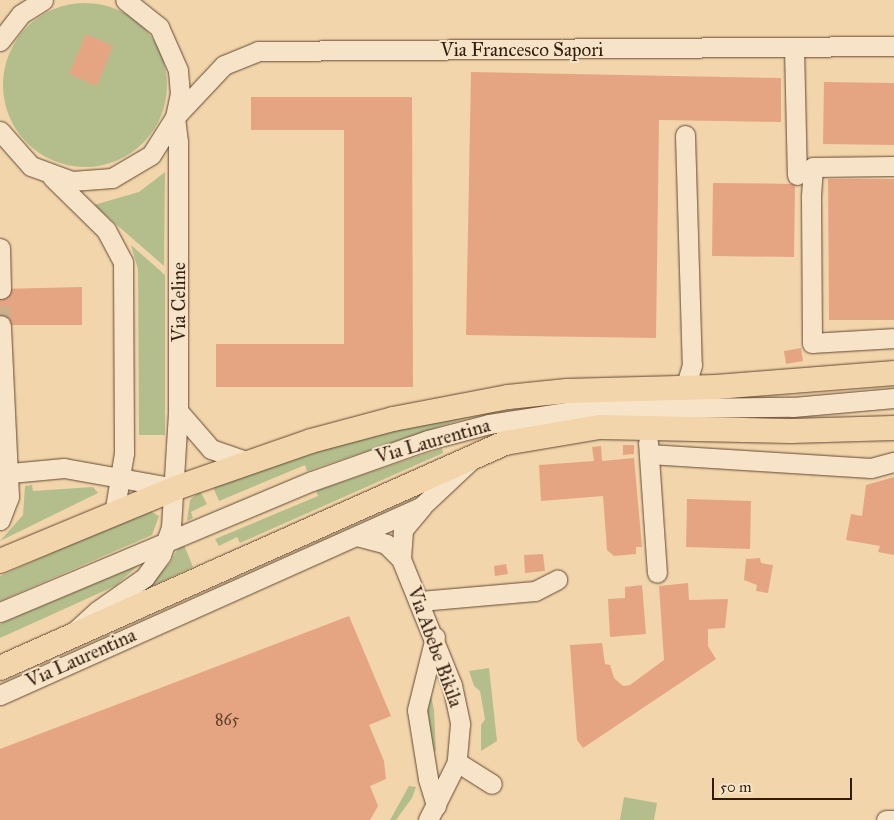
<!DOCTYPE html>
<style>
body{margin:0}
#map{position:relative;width:894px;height:820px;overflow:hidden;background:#f2d5aa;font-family:"IM FELL Great Primer",serif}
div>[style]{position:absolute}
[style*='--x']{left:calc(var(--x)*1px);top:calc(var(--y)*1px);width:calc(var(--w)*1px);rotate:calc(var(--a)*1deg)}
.green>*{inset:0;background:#b4be8d}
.round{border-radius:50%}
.building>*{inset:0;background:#e6a582}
.minor-tunnel>*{height:19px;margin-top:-9.5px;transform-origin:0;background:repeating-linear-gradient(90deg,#ccb08b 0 19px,transparent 0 28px)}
.roads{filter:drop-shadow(0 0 1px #624934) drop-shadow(0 0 1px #624934)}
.minor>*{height:19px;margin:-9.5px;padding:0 9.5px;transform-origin:9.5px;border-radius:9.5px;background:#f7e4c8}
.major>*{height:24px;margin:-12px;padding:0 12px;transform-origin:12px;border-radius:12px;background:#f2d5aa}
span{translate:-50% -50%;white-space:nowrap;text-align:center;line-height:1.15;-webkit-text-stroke:4px #f7e4c8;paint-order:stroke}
.number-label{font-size:16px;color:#5f3d2a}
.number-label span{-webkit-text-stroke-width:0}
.street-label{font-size:19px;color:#321a0d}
.scale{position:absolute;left:712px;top:778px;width:140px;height:22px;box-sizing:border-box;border:2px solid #321a0d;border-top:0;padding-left:6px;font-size:15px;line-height:18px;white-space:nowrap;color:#321a0d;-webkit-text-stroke:4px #f7e4c8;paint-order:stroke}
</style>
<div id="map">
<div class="green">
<i class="round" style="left:3px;top:3px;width:164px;height:164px"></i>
<i style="clip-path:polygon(165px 172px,164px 266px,94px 205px,139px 192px)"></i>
<i style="clip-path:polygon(131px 245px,165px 275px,165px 435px,139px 435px,138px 269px)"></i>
<i style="clip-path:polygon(492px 409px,307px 471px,305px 465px,219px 501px,213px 487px,356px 439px)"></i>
<i style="clip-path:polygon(442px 448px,443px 453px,240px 543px,237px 537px,219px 546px,215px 539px,318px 496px,316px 491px)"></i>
<i style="clip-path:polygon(32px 485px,33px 491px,93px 487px,98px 493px,0 541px,23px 515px,25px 486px)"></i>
<i style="clip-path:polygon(200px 491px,207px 504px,191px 512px,193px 518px,187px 521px,190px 500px)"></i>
<i style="clip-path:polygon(148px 510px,159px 516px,152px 535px,0 601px,0 576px)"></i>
<i style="clip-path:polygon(184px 545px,193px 567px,145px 589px,170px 563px,178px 548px)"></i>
<i style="clip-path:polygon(139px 565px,115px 586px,0 638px,0 624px)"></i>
<i style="clip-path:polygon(489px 668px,497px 741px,481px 751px,481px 725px,485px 719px,480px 691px,474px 686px,469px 671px)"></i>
<i style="clip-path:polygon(429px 686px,434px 710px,436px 752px,430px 744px,425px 700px)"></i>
<i style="clip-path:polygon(409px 786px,416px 787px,412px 798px,396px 820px,390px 820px)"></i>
<i style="clip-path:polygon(624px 797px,657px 803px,654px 820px,620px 820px)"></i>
</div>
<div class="building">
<i style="clip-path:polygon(86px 34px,113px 46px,97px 86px,69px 74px)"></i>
<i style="clip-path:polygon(471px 72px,781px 78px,781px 122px,659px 120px,656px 338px,466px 335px)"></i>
<i style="clip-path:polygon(824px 82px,894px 83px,894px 145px,823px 144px)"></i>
<i style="clip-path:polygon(251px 97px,412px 97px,413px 387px,216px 387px,216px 344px,344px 344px,344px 130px,251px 130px)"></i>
<i style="clip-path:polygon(828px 179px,894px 179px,894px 320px,829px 320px)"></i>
<i style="clip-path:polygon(713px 183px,795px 184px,794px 257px,712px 256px)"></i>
<i style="clip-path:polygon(82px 287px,82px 325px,0 325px,0 289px)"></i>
<i style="clip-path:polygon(801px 348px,803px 361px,786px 364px,784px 351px)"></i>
<i style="clip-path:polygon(623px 445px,634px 445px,634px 454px,623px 455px)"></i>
<i style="clip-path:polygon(601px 446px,602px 461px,634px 458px,642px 547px,636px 547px,636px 554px,614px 556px,607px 550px,603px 496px,541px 501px,539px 465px,594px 461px,592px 447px)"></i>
<i style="clip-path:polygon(894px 477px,894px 555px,878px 552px,880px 546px,846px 540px,851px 514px,862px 516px,866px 485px)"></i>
<i style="clip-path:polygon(687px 499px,751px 501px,750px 549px,686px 547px)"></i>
<i style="clip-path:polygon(543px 554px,545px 571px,525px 573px,524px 555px)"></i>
<i style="clip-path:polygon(760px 558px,761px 563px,773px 565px,768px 593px,756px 591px,757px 585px,744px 580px,746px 559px)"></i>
<i style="clip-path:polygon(506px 564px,508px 574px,495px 576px,494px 566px)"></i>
<i style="clip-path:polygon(688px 583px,689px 600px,728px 599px,725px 628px,708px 629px,708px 646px,716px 659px,583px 748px,577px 740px,570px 645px,602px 643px,605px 664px,610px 665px,614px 678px,623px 686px,630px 685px,664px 660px,659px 586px)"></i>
<i style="clip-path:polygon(642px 585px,646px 634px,610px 637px,608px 599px,625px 598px,625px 587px)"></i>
<i style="clip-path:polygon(349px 616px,391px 716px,369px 725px,384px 761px,386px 779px,370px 786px,378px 806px,370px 820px,0 820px,0 749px)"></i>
</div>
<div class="minor-tunnel">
<i style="--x:1;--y:325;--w:36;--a:-90"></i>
</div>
<div class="roads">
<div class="minor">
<i style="--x:0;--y:41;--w:34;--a:-52"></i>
<i style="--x:21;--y:14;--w:26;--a:-32"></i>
<i style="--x:794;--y:47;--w:128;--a:88.7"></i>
<i style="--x:175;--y:117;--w:71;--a:-46.7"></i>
<i style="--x:224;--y:65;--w:37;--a:-22"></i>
<i style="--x:258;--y:51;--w:636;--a:-0.45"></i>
<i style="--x:0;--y:131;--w:47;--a:48.5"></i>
<i style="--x:31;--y:166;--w:44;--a:20.1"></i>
<i style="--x:72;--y:181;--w:40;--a:-4.3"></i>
<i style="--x:112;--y:178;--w:45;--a:-30.5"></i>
<i style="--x:151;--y:155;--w:45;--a:-57.7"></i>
<i style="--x:175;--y:117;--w:24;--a:-78"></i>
<i style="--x:180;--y:94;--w:24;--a:-95"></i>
<i style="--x:178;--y:70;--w:47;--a:-113.8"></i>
<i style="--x:159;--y:27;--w:43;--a:-141.5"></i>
<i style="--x:685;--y:135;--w:230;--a:88.3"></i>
<i style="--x:692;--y:365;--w:24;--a:107"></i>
<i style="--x:894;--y:166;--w:81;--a:179.3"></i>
<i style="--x:813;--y:167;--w:31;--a:94"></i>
<i style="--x:811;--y:198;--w:145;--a:89.6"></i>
<i style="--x:812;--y:343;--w:82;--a:-3.5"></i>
<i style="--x:52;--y:177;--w:76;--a:44.5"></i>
<i style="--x:106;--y:230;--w:36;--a:62"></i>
<i style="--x:123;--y:262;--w:191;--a:89.7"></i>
<i style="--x:124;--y:453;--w:62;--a:99.3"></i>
<i style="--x:0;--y:248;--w:41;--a:88.6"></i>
<i style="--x:178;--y:411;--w:50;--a:49"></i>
<i style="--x:211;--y:449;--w:43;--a:18.9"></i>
<i style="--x:648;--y:442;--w:131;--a:86.1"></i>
<i style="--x:649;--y:454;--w:222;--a:3.6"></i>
<i style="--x:871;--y:468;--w:24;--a:-15"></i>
<i style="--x:0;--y:474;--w:64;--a:-5.4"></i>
<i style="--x:64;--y:468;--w:114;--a:10.1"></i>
<i style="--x:422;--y:507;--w:30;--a:130"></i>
<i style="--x:403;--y:530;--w:29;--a:94"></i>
<i style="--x:401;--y:559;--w:136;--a:68"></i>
<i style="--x:452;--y:685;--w:40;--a:78"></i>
<i style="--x:460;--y:724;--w:38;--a:95"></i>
<i style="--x:457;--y:762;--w:65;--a:116.6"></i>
<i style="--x:0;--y:520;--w:25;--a:-69"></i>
<i style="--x:9;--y:497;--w:172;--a:-92.7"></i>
<i style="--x:357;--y:536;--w:30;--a:15"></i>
<i style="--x:386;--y:544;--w:21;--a:45"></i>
<i style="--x:420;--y:601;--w:115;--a:-5"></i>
<i style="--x:535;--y:591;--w:25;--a:-27"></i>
<i style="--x:0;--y:612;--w:338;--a:-22.8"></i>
<i style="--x:312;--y:481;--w:123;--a:-19.5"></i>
<i style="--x:428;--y:440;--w:63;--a:-14.7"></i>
<i style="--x:489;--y:424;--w:98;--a:-8.8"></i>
<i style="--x:586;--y:409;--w:207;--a:-0.6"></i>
<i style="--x:793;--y:407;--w:101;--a:-5.1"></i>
<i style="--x:75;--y:631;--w:30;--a:-42"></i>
<i style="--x:97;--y:611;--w:59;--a:-35.3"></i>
<i style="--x:145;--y:577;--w:27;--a:-54"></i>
<i style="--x:161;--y:555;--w:30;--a:-70"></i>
<i style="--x:171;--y:527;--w:116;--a:-86.5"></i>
<i style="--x:178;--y:411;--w:269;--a:-90"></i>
<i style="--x:178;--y:142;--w:25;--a:-97"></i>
<i style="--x:435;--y:637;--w:75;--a:103.9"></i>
<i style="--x:417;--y:710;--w:70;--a:80.9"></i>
<i style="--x:428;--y:779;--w:28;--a:73"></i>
<i style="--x:0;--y:695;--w:462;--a:-24.1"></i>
<i style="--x:422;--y:506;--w:69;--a:-43.2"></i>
<i style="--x:457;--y:762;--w:41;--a:32.2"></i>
<i style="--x:886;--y:820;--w:8;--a:0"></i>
</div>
<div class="major">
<i style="--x:0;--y:561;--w:191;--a:-22.5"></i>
<i style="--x:176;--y:488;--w:143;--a:-19.2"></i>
<i style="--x:311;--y:441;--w:85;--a:-15"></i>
<i style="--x:393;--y:419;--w:117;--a:-10.8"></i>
<i style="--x:508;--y:397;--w:59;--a:-5.8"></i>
<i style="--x:567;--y:391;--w:149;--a:-1.5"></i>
<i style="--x:716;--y:387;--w:179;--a:-4.5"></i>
<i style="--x:0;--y:668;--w:553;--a:-24.02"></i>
<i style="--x:505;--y:443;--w:96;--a:-9.6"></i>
<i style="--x:600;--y:427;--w:191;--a:1.2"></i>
<i style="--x:791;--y:431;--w:103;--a:-1.7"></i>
</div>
</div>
<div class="number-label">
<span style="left:227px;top:720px">865</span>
</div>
<div class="street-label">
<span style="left:522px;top:50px">Via Francesco Sapori</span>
<span style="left:179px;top:302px;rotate:-90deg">Via Celine</span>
<span style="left:433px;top:441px;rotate:-16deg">Via Laurentina</span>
<span style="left:435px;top:647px;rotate:70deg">Via Abebe Bikila</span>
<span style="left:81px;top:658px;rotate:-24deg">Via Laurentina</span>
</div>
<div class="scale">50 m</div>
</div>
